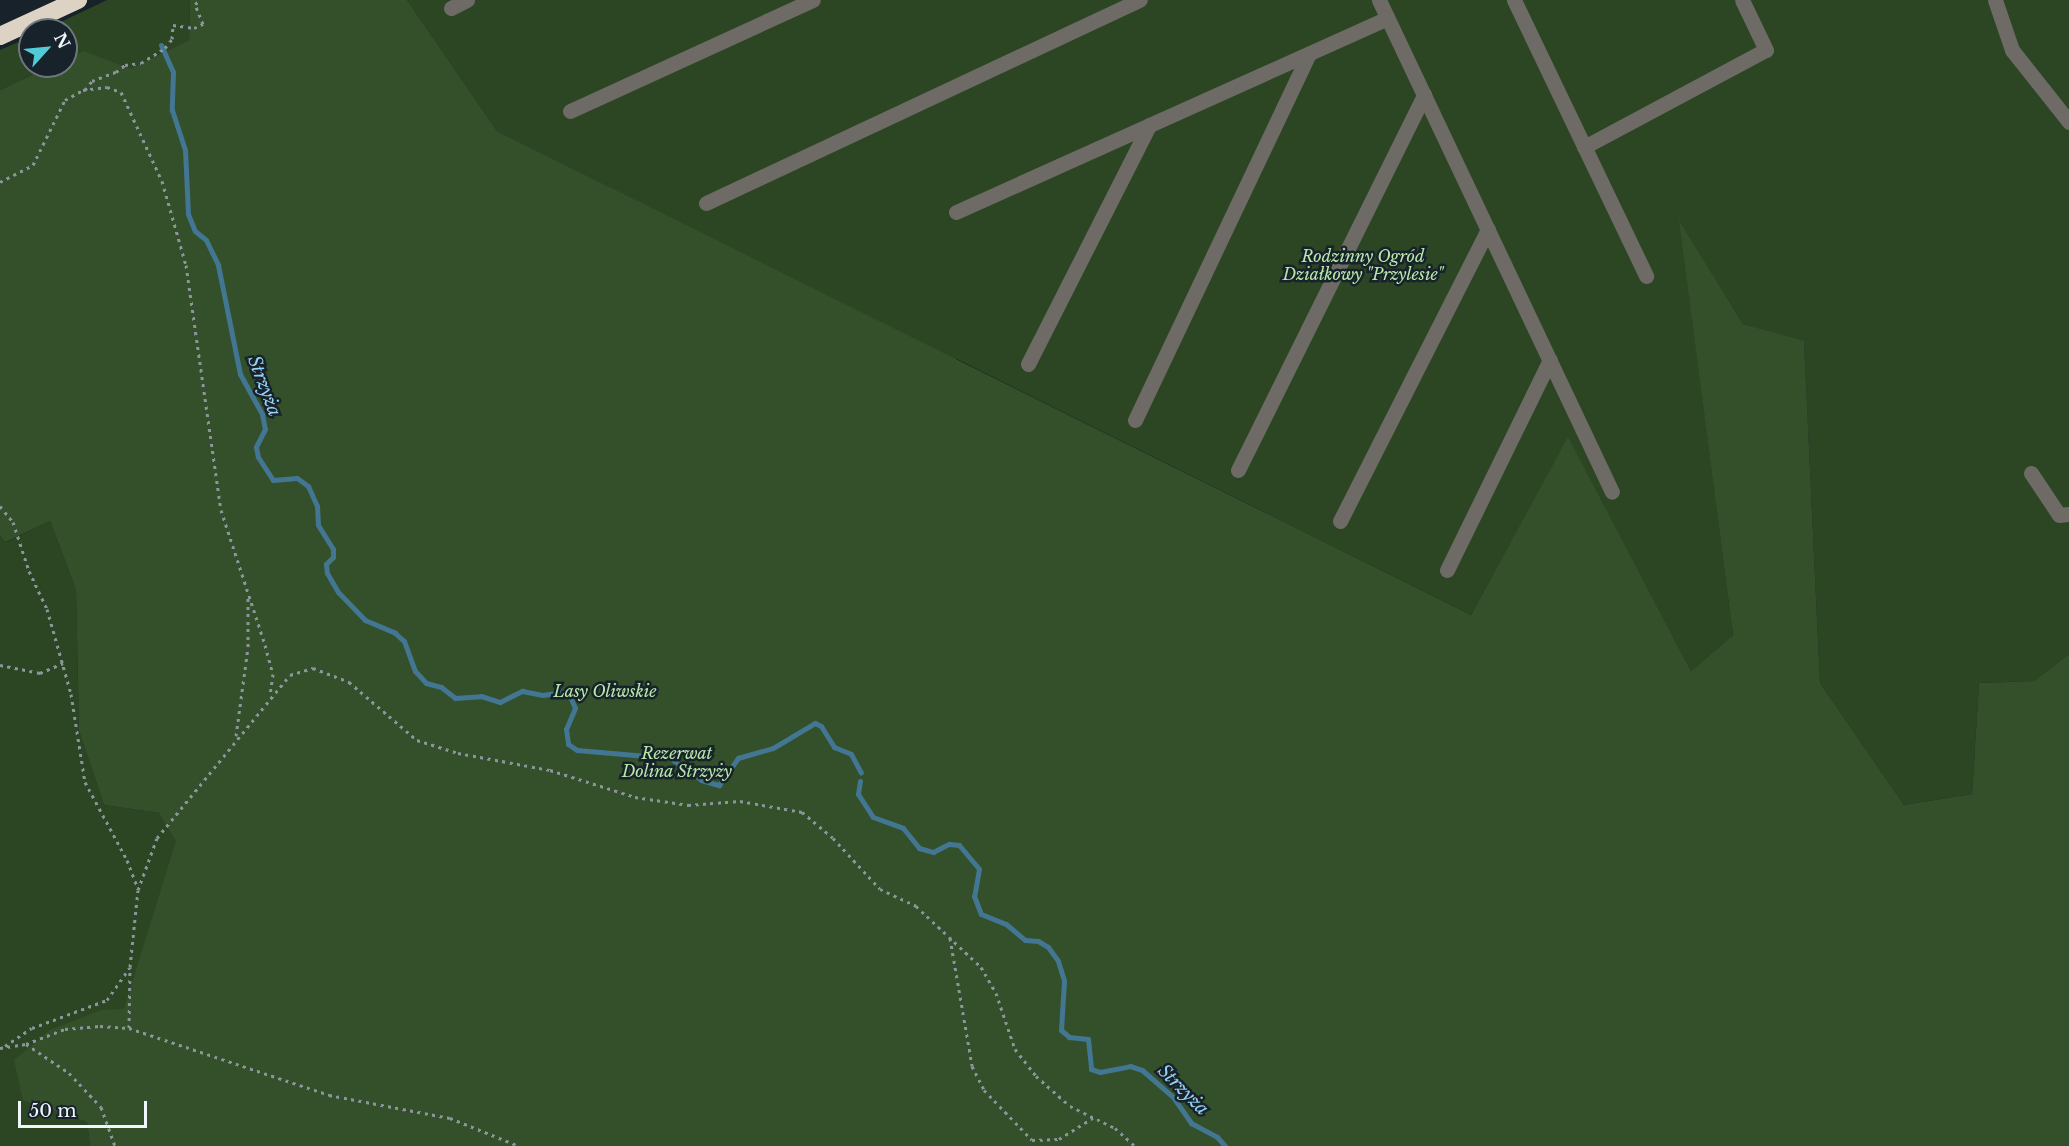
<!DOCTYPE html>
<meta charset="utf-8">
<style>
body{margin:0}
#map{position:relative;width:2069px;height:1146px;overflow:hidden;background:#18222b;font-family:"Libre Baskerville",serif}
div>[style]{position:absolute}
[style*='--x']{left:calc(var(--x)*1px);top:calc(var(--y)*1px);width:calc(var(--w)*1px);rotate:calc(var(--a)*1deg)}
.green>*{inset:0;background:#2c4623}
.forest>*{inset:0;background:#33502a}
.stream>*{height:5px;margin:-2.5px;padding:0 2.5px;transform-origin:2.5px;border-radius:2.5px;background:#437692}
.path>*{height:3px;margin-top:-1.5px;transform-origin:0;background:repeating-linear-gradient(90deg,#8c959c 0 3px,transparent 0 7.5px)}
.minor>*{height:15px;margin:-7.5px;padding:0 7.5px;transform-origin:7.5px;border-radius:7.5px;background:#6e6a65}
.highway>*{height:18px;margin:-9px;padding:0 9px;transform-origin:9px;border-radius:9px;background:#dcd3c4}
span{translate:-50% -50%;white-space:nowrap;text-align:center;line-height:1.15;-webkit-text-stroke:5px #18222b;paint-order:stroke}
.park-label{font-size:16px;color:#b8e9a9;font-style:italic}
.water-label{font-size:18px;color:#95d3f6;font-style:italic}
.north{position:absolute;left:18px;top:18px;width:60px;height:60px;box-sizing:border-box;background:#18222b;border:2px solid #6e777f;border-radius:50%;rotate:63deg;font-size:16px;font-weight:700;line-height:24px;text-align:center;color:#eff6fc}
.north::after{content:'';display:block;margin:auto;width:21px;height:27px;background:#52cbd8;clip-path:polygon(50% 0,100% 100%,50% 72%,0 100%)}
.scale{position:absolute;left:18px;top:1101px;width:129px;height:27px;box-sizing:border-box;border:3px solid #eff6fc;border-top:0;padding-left:8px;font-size:18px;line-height:21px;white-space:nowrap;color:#eff6fc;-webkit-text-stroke:4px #18222b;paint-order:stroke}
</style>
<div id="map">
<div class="green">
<i style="clip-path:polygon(107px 0,190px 0,189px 40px,168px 51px,451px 185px,908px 336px,497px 131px,407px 0,2069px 0,2069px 654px,2034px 681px,1979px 683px,1972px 794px,1904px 805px,1820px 683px,1804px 342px,1743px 324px,1680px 222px,1733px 635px,1691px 671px,1568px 438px,1471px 615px,957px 359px,23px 1101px,87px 1122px,90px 1146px,0 1146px,0 536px,7px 542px,50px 521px,76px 590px,79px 731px,104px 805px,159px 813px,177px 840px,83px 51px,66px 59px,66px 30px,44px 30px)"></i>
<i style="clip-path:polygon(30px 37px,30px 66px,51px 66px,0 90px,0 50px)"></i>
</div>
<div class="forest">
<i style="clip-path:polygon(190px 0,407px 0,497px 131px,1471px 615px,1568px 437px,1691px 671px,1733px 635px,1679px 220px,1743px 324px,1804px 341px,1820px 683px,1904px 805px,1972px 794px,1979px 683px,2034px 681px,2069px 654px,2069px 1146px,90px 1146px,87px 1122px,23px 1101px,14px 1060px,50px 1030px,101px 1010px,124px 1009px,176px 841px,159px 813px,104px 805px,79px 731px,76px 590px,50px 521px,6px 542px,0 536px,0 90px,51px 66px,66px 66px,66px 59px,83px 51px,131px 69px,189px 40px)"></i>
</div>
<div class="stream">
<i style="--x:161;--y:45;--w:30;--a:66"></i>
<i style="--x:173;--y:72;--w:38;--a:92"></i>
<i style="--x:172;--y:110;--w:42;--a:72"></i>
<i style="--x:185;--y:150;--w:64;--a:87.3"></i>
<i style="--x:188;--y:214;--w:18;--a:68"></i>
<i style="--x:195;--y:231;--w:14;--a:39"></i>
<i style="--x:206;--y:240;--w:28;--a:64"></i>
<i style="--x:218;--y:265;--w:111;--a:78.6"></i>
<i style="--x:240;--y:374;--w:46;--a:61.2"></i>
<i style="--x:262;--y:414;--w:15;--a:79"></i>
<i style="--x:265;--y:429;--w:20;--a:117"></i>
<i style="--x:256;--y:447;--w:10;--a:79"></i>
<i style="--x:258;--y:457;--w:27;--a:57"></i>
<i style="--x:273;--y:480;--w:24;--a:-5"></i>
<i style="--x:297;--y:478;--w:14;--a:36"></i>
<i style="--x:308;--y:486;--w:22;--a:66"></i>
<i style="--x:317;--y:506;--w:19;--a:87"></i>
<i style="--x:318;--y:525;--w:28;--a:58"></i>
<i style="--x:333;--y:549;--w:8;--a:90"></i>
<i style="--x:333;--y:557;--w:10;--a:135"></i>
<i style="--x:326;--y:564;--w:9;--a:84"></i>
<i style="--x:327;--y:573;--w:22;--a:60"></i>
<i style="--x:338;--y:592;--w:39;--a:46"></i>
<i style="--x:365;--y:620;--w:33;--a:23"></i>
<i style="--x:395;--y:633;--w:12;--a:42"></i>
<i style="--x:404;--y:641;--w:32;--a:70"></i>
<i style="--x:415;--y:671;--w:16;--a:47"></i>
<i style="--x:426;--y:683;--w:16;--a:15"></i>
<i style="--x:441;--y:687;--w:18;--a:38"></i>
<i style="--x:455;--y:698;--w:26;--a:-4"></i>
<i style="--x:481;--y:696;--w:20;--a:18"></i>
<i style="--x:500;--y:702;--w:25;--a:-27"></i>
<i style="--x:522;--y:691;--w:21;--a:11"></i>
<i style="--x:543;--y:695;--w:25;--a:-9"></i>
<i style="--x:568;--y:691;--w:18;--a:68"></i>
<i style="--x:575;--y:708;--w:23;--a:113"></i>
<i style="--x:566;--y:729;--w:15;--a:82"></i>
<i style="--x:568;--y:744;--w:11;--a:34"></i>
<i style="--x:577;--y:750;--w:93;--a:4.9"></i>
<i style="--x:670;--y:758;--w:38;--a:35"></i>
<i style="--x:701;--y:780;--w:19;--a:16"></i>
<i style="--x:719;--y:785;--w:33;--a:-55"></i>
<i style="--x:738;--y:758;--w:36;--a:-16"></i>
<i style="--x:773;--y:748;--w:49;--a:-30.8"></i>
<i style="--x:815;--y:723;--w:7;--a:27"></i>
<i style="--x:821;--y:726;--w:25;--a:58"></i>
<i style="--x:834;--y:747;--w:18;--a:22"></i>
<i style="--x:851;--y:754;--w:21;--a:62"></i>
<i style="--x:860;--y:781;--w:13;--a:99"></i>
<i style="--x:858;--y:794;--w:27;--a:57"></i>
<i style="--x:873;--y:817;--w:32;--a:20"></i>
<i style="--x:903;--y:828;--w:26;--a:51"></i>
<i style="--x:919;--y:848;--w:15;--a:16"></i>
<i style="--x:933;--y:852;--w:18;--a:-27"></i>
<i style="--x:949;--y:844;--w:10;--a:6"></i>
<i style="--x:959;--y:845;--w:31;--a:50"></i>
<i style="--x:979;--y:869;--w:27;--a:100"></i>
<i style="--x:974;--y:896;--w:19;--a:69"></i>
<i style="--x:981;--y:914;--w:27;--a:22"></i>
<i style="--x:1006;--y:924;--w:25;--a:40"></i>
<i style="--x:1025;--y:940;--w:13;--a:4"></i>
<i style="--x:1038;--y:941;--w:12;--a:31"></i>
<i style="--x:1048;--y:947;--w:17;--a:54"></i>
<i style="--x:1058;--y:961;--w:21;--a:73"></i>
<i style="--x:1064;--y:981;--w:49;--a:93.5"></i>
<i style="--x:1061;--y:1030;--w:11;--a:41"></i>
<i style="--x:1069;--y:1037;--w:19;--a:6"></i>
<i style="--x:1088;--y:1039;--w:30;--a:84"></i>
<i style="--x:1091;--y:1069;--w:9;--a:18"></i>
<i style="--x:1100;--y:1072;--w:31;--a:-11"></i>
<i style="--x:1130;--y:1066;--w:13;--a:18"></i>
<i style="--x:1142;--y:1070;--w:41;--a:41.1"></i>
<i style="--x:1173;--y:1097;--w:32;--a:55"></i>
<i style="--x:1191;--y:1123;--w:30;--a:28"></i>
<i style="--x:1217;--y:1137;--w:12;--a:48"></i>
</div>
<div class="path">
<i style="--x:85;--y:90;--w:11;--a:-52"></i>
<i style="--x:92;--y:81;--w:26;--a:-21"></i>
<i style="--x:116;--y:72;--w:11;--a:-38"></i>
<i style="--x:125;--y:65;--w:16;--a:-7"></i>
<i style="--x:141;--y:63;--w:28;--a:-32"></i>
<i style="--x:165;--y:48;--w:11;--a:-52"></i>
<i style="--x:172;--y:39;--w:14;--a:-86"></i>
<i style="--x:173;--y:25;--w:21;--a:8"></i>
<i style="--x:194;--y:28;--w:10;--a:-24"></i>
<i style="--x:203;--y:24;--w:22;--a:-112"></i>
<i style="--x:195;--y:4;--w:7;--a:-34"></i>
<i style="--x:0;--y:182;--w:37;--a:-27"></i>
<i style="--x:33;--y:165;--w:72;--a:-63.8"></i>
<i style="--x:65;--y:100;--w:21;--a:-29"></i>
<i style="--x:83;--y:90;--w:24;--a:-7"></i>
<i style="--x:107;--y:87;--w:15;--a:20"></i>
<i style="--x:121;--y:92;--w:98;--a:65.3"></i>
<i style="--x:162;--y:181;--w:87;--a:74.1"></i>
<i style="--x:186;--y:265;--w:247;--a:81.9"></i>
<i style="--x:221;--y:510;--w:142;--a:71.9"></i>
<i style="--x:265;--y:645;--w:30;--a:75"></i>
<i style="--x:273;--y:674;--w:21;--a:98"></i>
<i style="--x:0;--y:506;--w:21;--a:51"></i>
<i style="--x:13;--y:522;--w:52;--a:71.9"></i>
<i style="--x:29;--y:571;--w:42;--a:64.7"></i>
<i style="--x:47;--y:609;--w:88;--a:74.2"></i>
<i style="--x:71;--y:694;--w:89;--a:81"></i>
<i style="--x:85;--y:782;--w:89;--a:61.7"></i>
<i style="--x:127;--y:860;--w:31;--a:69"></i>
<i style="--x:0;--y:665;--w:41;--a:11.3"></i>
<i style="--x:40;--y:673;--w:25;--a:-23"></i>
<i style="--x:236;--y:736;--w:90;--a:-82.3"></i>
<i style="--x:248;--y:647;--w:50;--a:-90"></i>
<i style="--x:950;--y:938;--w:130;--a:80.2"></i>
<i style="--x:972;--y:1066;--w:27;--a:63"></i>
<i style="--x:984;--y:1090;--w:69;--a:46.2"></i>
<i style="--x:1032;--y:1140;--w:27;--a:-2"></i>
<i style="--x:1059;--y:1139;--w:40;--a:-32"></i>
<i style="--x:129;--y:1028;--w:61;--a:-89.1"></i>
<i style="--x:130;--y:967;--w:77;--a:-84.1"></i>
<i style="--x:138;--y:890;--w:55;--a:-69.9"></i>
<i style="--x:157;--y:838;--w:210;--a:-50.8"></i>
<i style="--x:290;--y:675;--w:24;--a:-17"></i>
<i style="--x:313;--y:668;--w:39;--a:21"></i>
<i style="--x:349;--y:682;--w:89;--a:40.5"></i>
<i style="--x:417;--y:740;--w:43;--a:17.6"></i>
<i style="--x:458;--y:753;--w:94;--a:10.5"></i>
<i style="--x:550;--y:770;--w:89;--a:17.6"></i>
<i style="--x:635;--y:797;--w:54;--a:8.6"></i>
<i style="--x:688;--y:805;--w:52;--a:-4.4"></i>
<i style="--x:740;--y:801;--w:63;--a:10.1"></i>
<i style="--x:802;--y:812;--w:40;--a:40"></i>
<i style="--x:833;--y:838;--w:69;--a:47.3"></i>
<i style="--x:880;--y:889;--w:40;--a:25"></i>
<i style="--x:916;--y:906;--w:89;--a:43.2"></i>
<i style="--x:981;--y:967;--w:30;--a:60"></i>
<i style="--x:996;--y:993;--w:59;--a:71.3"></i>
<i style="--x:1015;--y:1049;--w:34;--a:52"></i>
<i style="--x:1036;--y:1076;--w:45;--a:41.4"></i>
<i style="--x:1070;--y:1106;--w:50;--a:26.1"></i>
<i style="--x:1115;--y:1128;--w:27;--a:42"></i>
<i style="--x:26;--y:1044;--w:52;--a:34"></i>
<i style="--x:69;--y:1073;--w:47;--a:46.7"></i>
<i style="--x:101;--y:1107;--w:41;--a:70.3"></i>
<i style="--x:5;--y:1046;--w:32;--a:-34"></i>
<i style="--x:32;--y:1028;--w:80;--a:-20.5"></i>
<i style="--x:107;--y:1000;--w:39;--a:-55"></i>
<i style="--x:0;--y:1048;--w:26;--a:-9"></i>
<i style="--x:26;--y:1044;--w:42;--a:-21"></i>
<i style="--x:65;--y:1029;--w:35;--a:-5"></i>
<i style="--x:100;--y:1026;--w:29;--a:4"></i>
<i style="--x:129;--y:1028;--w:211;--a:18.5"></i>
<i style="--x:329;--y:1095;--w:123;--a:10.8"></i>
<i style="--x:450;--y:1118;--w:74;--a:22.1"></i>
</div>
<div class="minor">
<i style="--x:1379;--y:0;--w:544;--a:64.66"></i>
<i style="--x:1514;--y:0;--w:306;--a:64.4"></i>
<i style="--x:1995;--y:0;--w:53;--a:71.2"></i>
<i style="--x:2012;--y:50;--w:92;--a:51.6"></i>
<i style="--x:451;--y:8;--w:18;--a:-27"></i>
<i style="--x:570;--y:111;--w:267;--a:-24.6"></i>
<i style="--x:1584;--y:147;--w:206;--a:-28.1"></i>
<i style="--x:1766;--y:50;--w:55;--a:-115.6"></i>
<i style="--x:706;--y:203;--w:479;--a:-25.1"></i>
<i style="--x:956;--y:212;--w:473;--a:-24.2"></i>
<i style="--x:1028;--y:364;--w:268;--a:-63.1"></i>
<i style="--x:1135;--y:420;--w:406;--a:-64.6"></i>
<i style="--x:1238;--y:470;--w:419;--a:-63.6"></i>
<i style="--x:2031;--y:473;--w:50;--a:56.3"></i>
<i style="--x:2059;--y:515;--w:10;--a:-6"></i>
<i style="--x:1340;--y:521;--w:327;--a:-63.1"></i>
<i style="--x:1447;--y:570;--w:234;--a:-63.9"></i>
</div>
<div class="highway">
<i style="--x:0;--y:36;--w:86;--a:-24.8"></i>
</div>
<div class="park-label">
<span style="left:1363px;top:265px">Rodzinny Ogród<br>Działkowy "Przylesie"</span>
<span style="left:605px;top:691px">Lasy Oliwskie</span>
<span style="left:677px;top:762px">Rezerwat<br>Dolina Strzyży</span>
</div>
<div class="water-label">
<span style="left:264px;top:386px;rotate:69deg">Strzyża</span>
<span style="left:1183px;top:1090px;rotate:45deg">Strzyża</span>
</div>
<div class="north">N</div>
<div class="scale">50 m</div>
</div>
